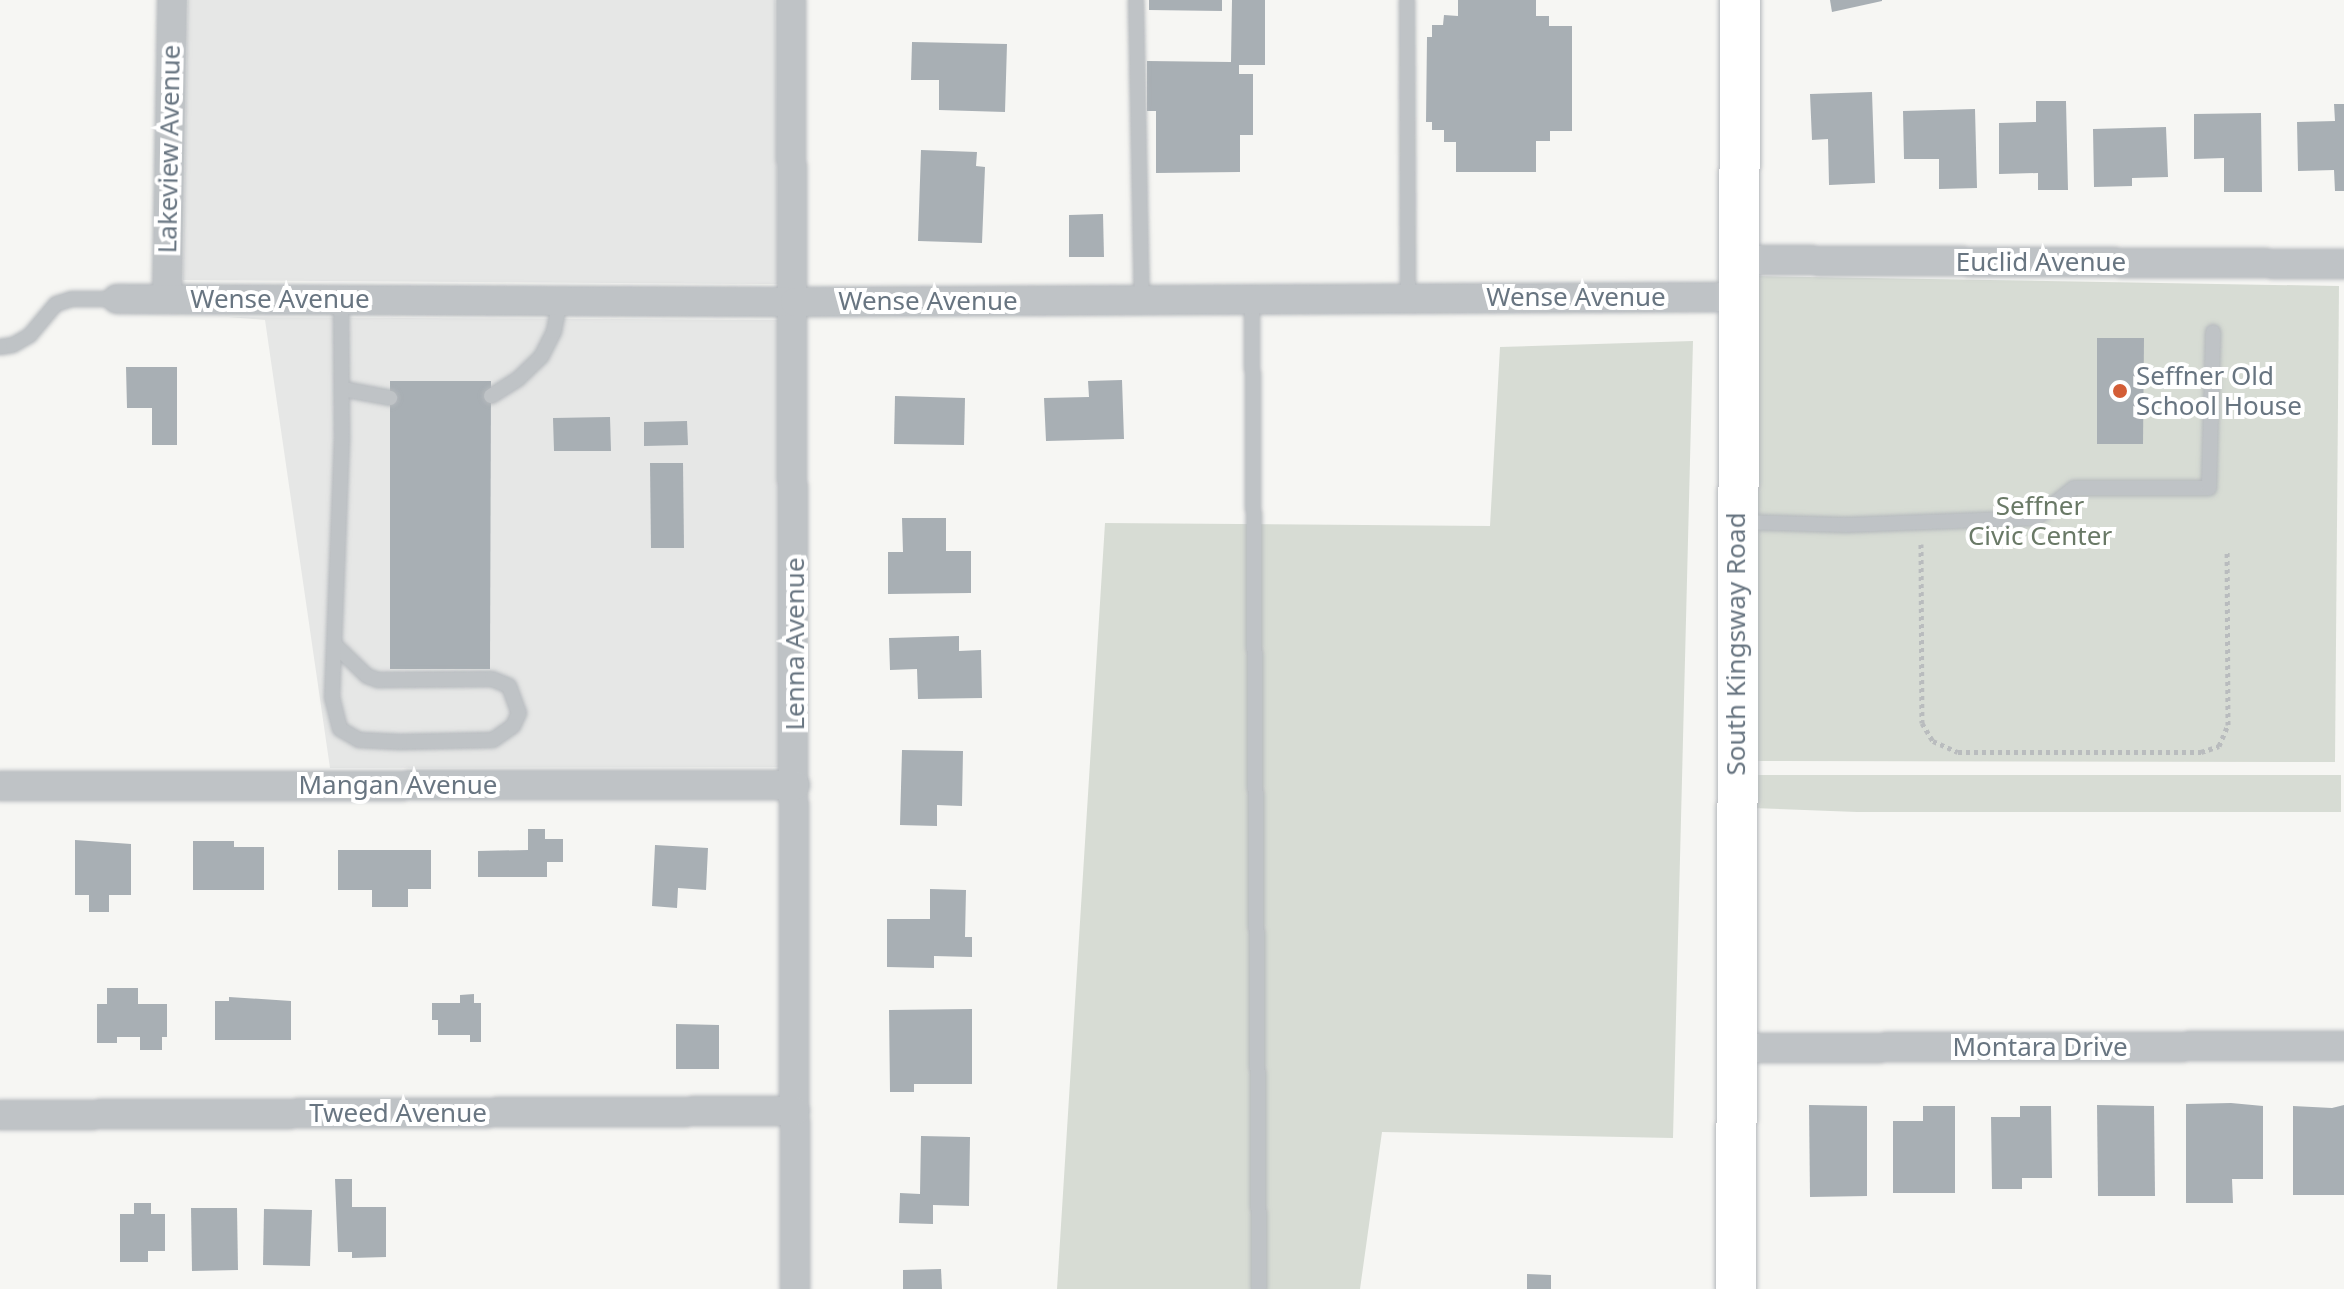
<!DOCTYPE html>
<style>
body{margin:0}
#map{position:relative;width:2344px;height:1289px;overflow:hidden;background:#f6f6f3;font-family:"Noto Sans",sans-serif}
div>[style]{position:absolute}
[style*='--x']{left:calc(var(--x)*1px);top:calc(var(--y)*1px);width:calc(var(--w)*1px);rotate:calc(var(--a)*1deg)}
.built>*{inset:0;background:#e6e7e6}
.green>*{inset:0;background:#d7dcd4}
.building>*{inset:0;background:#a8afb4}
.path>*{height:5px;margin-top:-2.5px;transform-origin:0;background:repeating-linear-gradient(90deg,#b9bcbe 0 4px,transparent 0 8px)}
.roads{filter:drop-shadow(0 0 2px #b4b8bc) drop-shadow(0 0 2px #b4b8bc)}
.lane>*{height:14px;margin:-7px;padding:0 7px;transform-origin:7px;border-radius:7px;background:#bfc3c6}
.street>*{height:28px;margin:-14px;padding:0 14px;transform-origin:14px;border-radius:14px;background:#bfc3c6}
.secondary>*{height:40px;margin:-20px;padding:0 20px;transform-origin:20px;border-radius:20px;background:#fff}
.dots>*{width:22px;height:22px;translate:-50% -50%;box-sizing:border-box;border:4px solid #fff;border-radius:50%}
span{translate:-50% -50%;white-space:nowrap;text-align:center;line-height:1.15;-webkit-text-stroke:8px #fff;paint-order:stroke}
.street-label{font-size:26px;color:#687581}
.poi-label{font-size:26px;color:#687581}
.left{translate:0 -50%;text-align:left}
.park-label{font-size:26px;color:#697966}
</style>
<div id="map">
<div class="built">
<i style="clip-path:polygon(188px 0,775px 0,778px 284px,183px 280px)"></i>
<i style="clip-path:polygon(228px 317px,779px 320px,779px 767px,330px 768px,265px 320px)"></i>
</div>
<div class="green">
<i style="clip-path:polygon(1756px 276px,2339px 286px,2335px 762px,1756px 761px)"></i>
<i style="clip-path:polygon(1693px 341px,1673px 1138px,1382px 1132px,1360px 1289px,1057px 1289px,1105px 523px,1490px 526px,1500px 347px)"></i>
<i style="clip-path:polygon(1752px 775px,2341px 775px,2341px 812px,1857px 812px,1752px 808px)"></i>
</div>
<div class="building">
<i style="clip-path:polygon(1149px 0,1222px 0,1222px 11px,1149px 10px)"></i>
<i style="clip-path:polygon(1232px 0,1265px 0,1265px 65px,1239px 65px,1239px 74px,1253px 74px,1253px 135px,1240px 135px,1240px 172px,1156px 173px,1156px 111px,1147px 111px,1147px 61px,1231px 62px)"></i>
<i style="clip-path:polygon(1458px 0,1536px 0,1536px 16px,1549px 16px,1549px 26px,1572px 26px,1572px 131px,1550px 131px,1550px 141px,1536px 141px,1536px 172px,1456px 172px,1456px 142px,1444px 142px,1444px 130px,1432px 130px,1432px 122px,1426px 122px,1427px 37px,1432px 37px,1432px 25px,1443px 25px,1444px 15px,1458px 16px)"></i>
<i style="clip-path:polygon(1830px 0,1882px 0,1882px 1px,1832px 12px)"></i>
<i style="clip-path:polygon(912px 42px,1007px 44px,1005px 112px,939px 110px,939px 80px,911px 80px)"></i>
<i style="clip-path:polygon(1872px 92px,1875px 183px,1829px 185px,1828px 139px,1812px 140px,1810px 94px)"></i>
<i style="clip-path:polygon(2036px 101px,2066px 101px,2068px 190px,2038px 190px,2038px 173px,1999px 174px,1999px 123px,2036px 122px)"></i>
<i style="clip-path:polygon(2334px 104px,2344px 104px,2344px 191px,2335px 191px,2334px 170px,2298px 171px,2297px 122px,2335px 121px)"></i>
<i style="clip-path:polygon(1975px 109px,1977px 188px,1939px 189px,1939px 159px,1904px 159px,1903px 111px)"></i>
<i style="clip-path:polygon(2261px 113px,2262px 192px,2224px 192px,2224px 158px,2194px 159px,2194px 114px)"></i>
<i style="clip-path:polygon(2166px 127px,2168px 177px,2132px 178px,2132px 186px,2094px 187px,2093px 129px)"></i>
<i style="clip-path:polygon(921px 150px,977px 152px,976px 166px,985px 167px,982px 243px,918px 241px)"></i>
<i style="clip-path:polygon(1103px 214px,1104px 257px,1069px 257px,1069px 215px)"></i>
<i style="clip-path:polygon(2097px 338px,2144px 338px,2143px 444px,2097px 444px)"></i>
<i style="clip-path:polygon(126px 367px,177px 367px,177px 445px,152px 445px,152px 408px,127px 408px)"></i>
<i style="clip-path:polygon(1122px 380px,1124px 439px,1046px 441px,1044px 398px,1089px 397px,1088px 381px)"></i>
<i style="clip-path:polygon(390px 381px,491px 381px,490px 669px,390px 669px)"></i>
<i style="clip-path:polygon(895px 396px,965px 398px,964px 445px,894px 444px)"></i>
<i style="clip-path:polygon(610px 417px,611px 451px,554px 451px,553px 418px)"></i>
<i style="clip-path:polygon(687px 421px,688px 445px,644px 446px,644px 422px)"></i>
<i style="clip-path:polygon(650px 463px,683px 463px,684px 548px,651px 548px)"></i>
<i style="clip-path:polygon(902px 518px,946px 518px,946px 551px,971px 551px,971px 593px,888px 594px,888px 552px,903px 552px)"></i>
<i style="clip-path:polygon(959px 636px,959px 651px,981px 650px,982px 698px,918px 699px,917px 669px,890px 670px,889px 638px)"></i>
<i style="clip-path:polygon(902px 750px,963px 751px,962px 806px,937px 805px,937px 826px,900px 825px)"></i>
<i style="clip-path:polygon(528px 829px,545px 829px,545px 839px,563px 839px,563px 862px,547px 862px,547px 877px,478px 877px,478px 851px,528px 850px)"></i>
<i style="clip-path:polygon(75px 840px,131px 844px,131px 895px,109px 895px,109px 912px,89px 912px,89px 895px,75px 895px)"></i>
<i style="clip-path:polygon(193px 841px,234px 841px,234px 847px,264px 847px,264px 890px,193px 890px)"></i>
<i style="clip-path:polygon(655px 845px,708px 848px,706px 890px,678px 888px,677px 908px,652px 906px)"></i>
<i style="clip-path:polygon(338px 850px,431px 850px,431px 889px,408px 889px,408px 907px,372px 907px,372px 890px,338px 890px)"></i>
<i style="clip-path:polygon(930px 889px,966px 890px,965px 937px,972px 937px,972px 957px,934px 956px,934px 968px,887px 967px,887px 919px,930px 919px)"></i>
<i style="clip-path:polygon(107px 988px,138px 988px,138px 1004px,167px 1004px,167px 1037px,162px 1037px,162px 1050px,140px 1050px,140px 1037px,117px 1037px,117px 1043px,97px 1043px,97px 1004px,107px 1004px)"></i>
<i style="clip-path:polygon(474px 994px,474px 1003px,481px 1003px,481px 1042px,470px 1042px,470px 1035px,438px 1035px,438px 1020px,432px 1020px,432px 1003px,460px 1003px,460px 995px)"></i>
<i style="clip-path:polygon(229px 997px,291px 1001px,291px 1040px,215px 1040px,215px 1001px,229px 1001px)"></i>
<i style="clip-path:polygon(972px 1009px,972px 1084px,914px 1084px,914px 1092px,890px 1092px,889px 1010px)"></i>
<i style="clip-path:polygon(676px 1024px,719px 1025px,719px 1069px,676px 1069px)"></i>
<i style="clip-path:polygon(2231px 1103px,2263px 1106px,2263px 1179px,2232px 1179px,2233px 1203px,2186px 1203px,2186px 1104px)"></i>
<i style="clip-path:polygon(1809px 1105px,1867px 1106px,1867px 1196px,1810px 1197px)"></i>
<i style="clip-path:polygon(2097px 1105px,2154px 1106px,2155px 1196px,2098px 1196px)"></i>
<i style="clip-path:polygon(2344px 1105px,2344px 1195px,2293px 1195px,2293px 1106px,2332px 1108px)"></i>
<i style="clip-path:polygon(1923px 1106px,1955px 1106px,1955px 1193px,1893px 1193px,1893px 1121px,1923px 1121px)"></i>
<i style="clip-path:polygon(2020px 1106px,2051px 1106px,2052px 1178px,2022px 1178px,2022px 1189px,1992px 1189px,1991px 1117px,2020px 1117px)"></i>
<i style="clip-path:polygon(921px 1136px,970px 1137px,969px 1206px,933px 1205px,933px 1224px,899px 1223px,900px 1193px,920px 1194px)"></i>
<i style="clip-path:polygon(335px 1179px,352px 1179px,352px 1207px,386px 1207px,386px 1257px,352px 1258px,352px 1252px,338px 1252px)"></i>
<i style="clip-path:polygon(134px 1203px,151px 1203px,151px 1214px,165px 1214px,165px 1251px,148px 1251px,148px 1262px,120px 1262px,120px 1214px,134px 1214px)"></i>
<i style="clip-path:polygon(191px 1208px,237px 1208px,238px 1270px,192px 1271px)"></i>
<i style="clip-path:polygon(264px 1209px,312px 1210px,310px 1266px,263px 1265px)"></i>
<i style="clip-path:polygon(941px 1269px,942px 1289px,903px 1289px,903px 1270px)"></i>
<i style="clip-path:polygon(1527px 1274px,1551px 1275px,1551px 1289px,1527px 1289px)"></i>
</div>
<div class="path">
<i style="--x:1921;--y:544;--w:179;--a:89.7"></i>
<i style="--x:1922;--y:723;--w:21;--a:59"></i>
<i style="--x:1933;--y:741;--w:27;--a:24"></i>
<i style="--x:1958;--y:752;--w:243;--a:0"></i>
<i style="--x:2201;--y:752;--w:19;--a:-18"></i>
<i style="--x:2219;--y:746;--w:23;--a:-67"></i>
<i style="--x:2228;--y:725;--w:173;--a:-90.3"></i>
</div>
<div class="roads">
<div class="lane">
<i style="--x:1136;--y:0;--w:300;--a:88.9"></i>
<i style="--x:1407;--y:0;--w:298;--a:89.8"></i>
<i style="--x:1252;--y:299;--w:990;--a:89.59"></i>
<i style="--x:0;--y:347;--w:13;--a:-9"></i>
<i style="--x:13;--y:345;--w:20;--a:-30"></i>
<i style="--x:30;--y:335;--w:40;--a:-50"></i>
<i style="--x:56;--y:304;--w:16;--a:-18"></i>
<i style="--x:71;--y:299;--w:46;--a:0"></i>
<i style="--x:343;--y:389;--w:48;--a:10.8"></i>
<i style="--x:491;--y:396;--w:32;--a:-32"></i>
<i style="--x:518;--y:379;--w:32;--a:-44"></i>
<i style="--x:541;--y:357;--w:29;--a:-63"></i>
<i style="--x:554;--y:331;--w:31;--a:-79"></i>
<i style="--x:1741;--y:522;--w:105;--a:1.6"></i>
<i style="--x:1846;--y:525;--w:190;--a:-2.1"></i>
<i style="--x:2036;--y:518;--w:48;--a:-38.3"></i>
<i style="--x:2074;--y:488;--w:135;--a:0"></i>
<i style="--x:2209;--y:488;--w:156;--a:-88.5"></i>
<i style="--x:335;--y:645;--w:45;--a:44.1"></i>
<i style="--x:367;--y:676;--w:12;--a:20"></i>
<i style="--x:378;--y:680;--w:114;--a:-0.5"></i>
<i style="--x:492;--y:679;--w:18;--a:22"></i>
<i style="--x:509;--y:686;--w:29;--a:70"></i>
<i style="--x:519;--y:713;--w:14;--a:115"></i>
<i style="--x:513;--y:726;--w:24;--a:145"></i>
<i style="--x:493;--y:740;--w:93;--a:178.8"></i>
<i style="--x:400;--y:742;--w:41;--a:-177.2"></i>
<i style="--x:359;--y:740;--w:22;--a:-150"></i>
<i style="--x:340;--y:729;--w:32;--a:-104"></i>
<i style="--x:332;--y:698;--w:259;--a:-87.8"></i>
<i style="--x:342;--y:439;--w:140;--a:-90.4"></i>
</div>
<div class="street">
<i style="--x:791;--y:0;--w:1289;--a:89.82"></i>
<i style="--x:1739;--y:260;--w:605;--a:0.38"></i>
<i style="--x:167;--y:298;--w:298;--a:-89"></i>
<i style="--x:117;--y:299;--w:678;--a:0.25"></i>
<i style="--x:795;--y:302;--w:944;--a:-0.3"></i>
<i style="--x:0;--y:786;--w:795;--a:-0.07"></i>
<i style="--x:1736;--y:1048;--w:608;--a:-0.19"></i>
<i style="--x:0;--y:1115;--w:795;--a:-0.29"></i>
</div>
<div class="secondary">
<i style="--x:1736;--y:1289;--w:1289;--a:-89.82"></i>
</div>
</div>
<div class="dots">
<i style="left:2120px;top:391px;background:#d35d36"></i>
</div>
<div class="street-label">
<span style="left:169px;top:149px;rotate:-89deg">Lakeview Avenue</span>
<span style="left:2041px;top:262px">Euclid Avenue</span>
<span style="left:1576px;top:297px">Wense Avenue</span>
<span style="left:280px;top:299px">Wense Avenue</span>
<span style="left:928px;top:301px">Wense Avenue</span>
<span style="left:795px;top:644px;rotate:-90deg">Lenna Avenue</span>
<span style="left:1736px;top:644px;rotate:-90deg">South Kingsway Road</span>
<span style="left:398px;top:785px">Mangan Avenue</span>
<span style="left:2040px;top:1047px">Montara Drive</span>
<span style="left:398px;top:1113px">Tweed Avenue</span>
</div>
<div class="poi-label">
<span class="left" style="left:2136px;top:391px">Seffner Old<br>School House</span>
</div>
<div class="park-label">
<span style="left:2040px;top:521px">Seffner<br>Civic Center</span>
</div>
</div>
